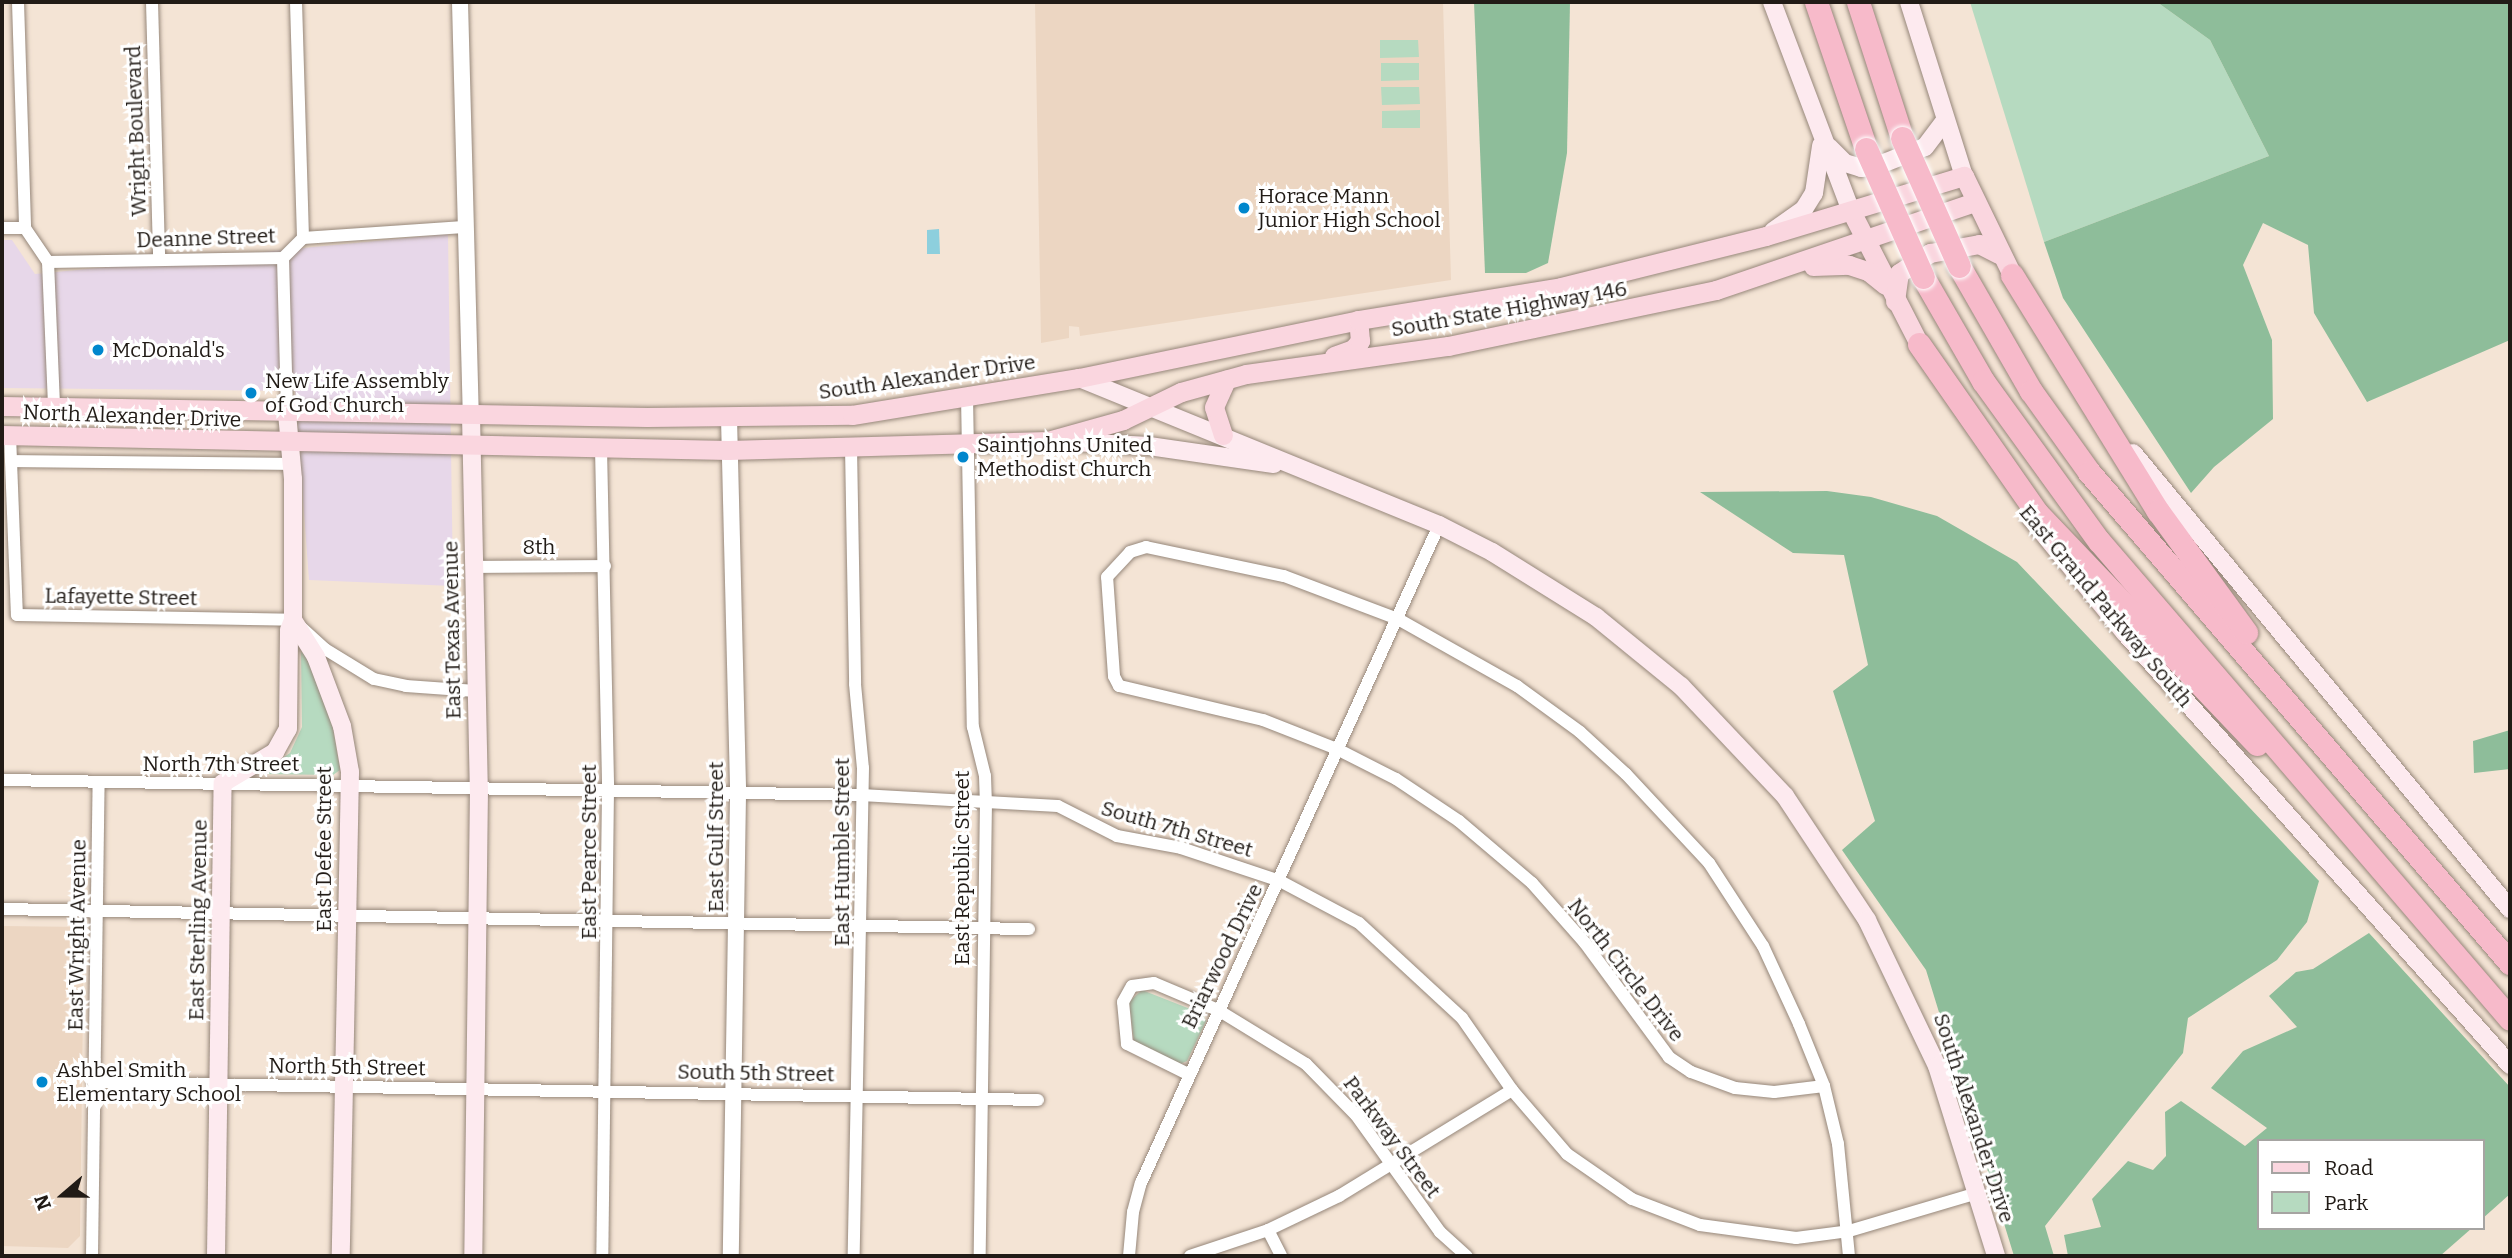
<!DOCTYPE html>
<style>
body{margin:0}
#map{position:relative;width:2512px;height:1258px;overflow:hidden;background:#f4e4d5;font-family:Bitter,serif}
div>[style]{position:absolute}
[style*='--x']{left:calc(var(--x)*1px);top:calc(var(--y)*1px);width:calc(var(--w)*1px);rotate:calc(var(--a)*1deg)}
.commercial>*{inset:0;background:#e7d7e9}
.built>*{inset:0;background:#ecd6c2}
.green>*{inset:0;background:#b6dac0}
.forest>*{inset:0;background:#8ebd9a}
.water>*{inset:0;background:#8dcfdd}
.roads{filter:drop-shadow(0 0 2px #96877a) drop-shadow(0 0 2px #96877a)}
.minor>*{height:12px;margin:-6px;padding:0 6px;transform-origin:6px;border-radius:6px;background:#fff}
.tertiary>*{height:16px;margin:-8px;padding:0 8px;transform-origin:8px;border-radius:8px;background:#fff}
.secondary>*{height:18px;margin:-9px;padding:0 9px;transform-origin:9px;border-radius:9px;background:#fdeaef}
.primary>*{height:19px;margin:-9.5px;padding:0 9.5px;transform-origin:9.5px;border-radius:9.5px;background:#fad6df}
.motorway>*{height:23px;margin:-11.5px;padding:0 11.5px;transform-origin:11.5px;border-radius:11.5px;background:#f7baca}
.bridges{filter:drop-shadow(0 0 2px #fff) drop-shadow(0 0 2px #fff)}
.motorway-bridge>*{height:23px;margin:-11.5px;padding:0 11.5px;transform-origin:11.5px;border-radius:11.5px;background:#f7baca}
.dots>*{width:19px;height:19px;translate:-50% -50%;box-sizing:border-box;border:4px solid #fff;border-radius:50%}
span{translate:-50% -50%;white-space:nowrap;text-align:center;line-height:1.15;-webkit-text-stroke:6px #fff;paint-order:stroke}
.street-label{font-size:21px;color:#211b16}
.poi-label{font-size:21px;color:#211b16}
.left{translate:0 -50%;text-align:left}
.frame{position:absolute;inset:0;border:4px solid #211b16;pointer-events:none}
.legend{position:absolute;left:2257px;top:1139px;width:228px;height:91px;box-sizing:border-box;background:#fff;border:2px solid #a6a4a2;margin:0;padding:9px 12px;list-style:none;font-size:21px;color:#211b16}
.legend li{display:flex;align-items:center;gap:14px;height:35px}
.legend b{width:35px;border:2px solid #a6a4a2}
.north{position:absolute;left:28px;top:1160px;width:70px;height:70px;-webkit-text-stroke:5px #fff;paint-order:stroke;rotate:250deg;font-size:19px;font-weight:700;line-height:28px;text-align:center;color:#211b16}
.north::after{content:'';display:block;margin:auto;width:24px;height:32px;background:#211b16;clip-path:polygon(50% 0,100% 100%,50% 72%,0 100%)}
</style>
<div id="map">
<div class="commercial">
<i style="clip-path:polygon(448px 234px,453px 586px,309px 580px,295px 391px,2px 388px,2px 240px,12px 240px,35px 274px)"></i>
</div>
<div class="built">
<i style="clip-path:polygon(1035px 2px,1443px 2px,1451px 280px,1080px 336px,1079px 327px,1069px 326px,1069px 338px,1041px 343px)"></i>
<i style="clip-path:polygon(2px 926px,84px 927px,80px 1236px,68px 1248px,2px 1246px)"></i>
</div>
<div class="green">
<i style="clip-path:polygon(1970px 2px,2157px 2px,2210px 40px,2269px 156px,2044px 242px)"></i>
<i style="clip-path:polygon(1380px 40px,1418px 40px,1419px 57px,1380px 58px)"></i>
<i style="clip-path:polygon(1381px 63px,1419px 63px,1419px 80px,1381px 81px)"></i>
<i style="clip-path:polygon(1381px 87px,1419px 87px,1420px 104px,1382px 105px)"></i>
<i style="clip-path:polygon(1420px 110px,1420px 128px,1382px 128px,1382px 111px)"></i>
<i style="clip-path:polygon(301px 652px,308px 656px,333px 728px,340px 770px,333px 775px,258px 774px,290px 753px,302px 727px)"></i>
<i style="clip-path:polygon(1142px 990px,1203px 1014px,1206px 1021px,1187px 1061px,1180px 1064px,1134px 1041px,1129px 1002px)"></i>
</div>
<div class="forest">
<i style="clip-path:polygon(1474px 2px,1570px 2px,1567px 153px,1548px 263px,1526px 273px,1485px 273px)"></i>
<i style="clip-path:polygon(2157px 2px,2510px 2px,2510px 340px,2367px 402px,2314px 313px,2308px 245px,2263px 223px,2243px 265px,2272px 340px,2273px 419px,2214px 467px,2191px 493px,2063px 298px,2044px 242px,2269px 156px,2210px 40px)"></i>
<i style="clip-path:polygon(1827px 491px,1871px 497px,1937px 516px,2017px 562px,2319px 881px,2307px 922px,2277px 960px,2188px 1018px,2183px 1053px,2045px 1226px,2054px 1256px,2014px 1256px,1926px 970px,1842px 850px,1875px 821px,1833px 691px,1868px 665px,1844px 555px,1793px 553px,1700px 492px)"></i>
<i style="clip-path:polygon(2510px 730px,2510px 769px,2474px 773px,2473px 741px)"></i>
<i style="clip-path:polygon(2369px 933px,2510px 1087px,2510px 1194px,2482px 1219px,2482px 1141px,2258px 1141px,2258px 1228px,2472px 1228px,2440px 1256px,2068px 1256px,2064px 1235px,2101px 1227px,2092px 1199px,2128px 1161px,2153px 1170px,2166px 1156px,2165px 1112px,2181px 1101px,2245px 1146px,2267px 1128px,2211px 1088px,2243px 1051px,2297px 1027px,2269px 996px,2296px 972px,2313px 969px)"></i>
</div>
<div class="water">
<i style="clip-path:polygon(939px 229px,940px 254px,927px 254px,927px 230px)"></i>
</div>
<div class="roads">
<div class="minor">
<i style="--x:18;--y:2;--w:226;--a:88.2"></i>
<i style="--x:25;--y:228;--w:41;--a:55.9"></i>
<i style="--x:48;--y:262;--w:235;--a:-1"></i>
<i style="--x:283;--y:258;--w:28;--a:-45"></i>
<i style="--x:303;--y:238;--w:161;--a:-3.9"></i>
<i style="--x:152;--y:2;--w:258;--a:88.4"></i>
<i style="--x:296;--y:2;--w:236;--a:88.3"></i>
<i style="--x:2;--y:228;--w:23;--a:0"></i>
<i style="--x:283;--y:258;--w:155;--a:88.5"></i>
<i style="--x:48;--y:262;--w:145;--a:87.6"></i>
<i style="--x:967;--y:396;--w:331;--a:89"></i>
<i style="--x:973;--y:727;--w:50;--a:76.2"></i>
<i style="--x:985;--y:776;--w:25;--a:88"></i>
<i style="--x:986;--y:801;--w:455;--a:90.8"></i>
<i style="--x:10;--y:435;--w:180;--a:87.8"></i>
<i style="--x:17;--y:615;--w:276;--a:1"></i>
<i style="--x:293;--y:620;--w:43;--a:42.2"></i>
<i style="--x:325;--y:649;--w:57;--a:31.5"></i>
<i style="--x:374;--y:679;--w:33;--a:12"></i>
<i style="--x:406;--y:686;--w:70;--a:4.1"></i>
<i style="--x:851;--y:447;--w:237;--a:89"></i>
<i style="--x:855;--y:684;--w:84;--a:84.6"></i>
<i style="--x:863;--y:768;--w:488;--a:91.1"></i>
<i style="--x:601;--y:448;--w:342;--a:88.8"></i>
<i style="--x:608;--y:790;--w:466;--a:90.7"></i>
<i style="--x:12;--y:461;--w:280;--a:0.6"></i>
<i style="--x:473;--y:567;--w:132;--a:-0.4"></i>
<i style="--x:2;--y:780;--w:859;--a:1"></i>
<i style="--x:861;--y:795;--w:197;--a:3.2"></i>
<i style="--x:1058;--y:806;--w:66;--a:27"></i>
<i style="--x:1117;--y:836;--w:65;--a:10.6"></i>
<i style="--x:1181;--y:848;--w:104;--a:18.4"></i>
<i style="--x:1280;--y:881;--w:89;--a:28"></i>
<i style="--x:1359;--y:923;--w:140;--a:42.7"></i>
<i style="--x:1462;--y:1018;--w:88;--a:55.2"></i>
<i style="--x:1512;--y:1090;--w:84;--a:49.3"></i>
<i style="--x:1567;--y:1154;--w:79;--a:34.7"></i>
<i style="--x:1632;--y:1199;--w:73;--a:20.9"></i>
<i style="--x:1700;--y:1225;--w:97;--a:7.7"></i>
<i style="--x:1796;--y:1238;--w:53;--a:-7.5"></i>
<i style="--x:1849;--y:1231;--w:134;--a:-16.5"></i>
<i style="--x:2;--y:909;--w:1027;--a:1.12"></i>
<i style="--x:1188;--y:1074;--w:68;--a:-153.8"></i>
<i style="--x:1127;--y:1044;--w:42;--a:-95.4"></i>
<i style="--x:1123;--y:1002;--w:18;--a:-61"></i>
<i style="--x:1132;--y:986;--w:22;--a:-8"></i>
<i style="--x:1154;--y:983;--w:69;--a:22.9"></i>
<i style="--x:1218;--y:1010;--w:103;--a:31.5"></i>
<i style="--x:1306;--y:1064;--w:71;--a:45.6"></i>
<i style="--x:1356;--y:1115;--w:144;--a:54.3"></i>
<i style="--x:1440;--y:1232;--w:36;--a:42"></i>
<i style="--x:93;--y:1082;--w:945;--a:1.09"></i>
<i style="--x:1824;--y:1086;--w:50;--a:173.2"></i>
<i style="--x:1774;--y:1092;--w:39;--a:-174"></i>
<i style="--x:1735;--y:1088;--w:47;--a:-160"></i>
<i style="--x:1691;--y:1072;--w:27;--a:-146"></i>
<i style="--x:1669;--y:1057;--w:142;--a:-126.4"></i>
<i style="--x:1585;--y:943;--w:80;--a:-131.5"></i>
<i style="--x:1532;--y:883;--w:96;--a:-139.7"></i>
<i style="--x:1459;--y:821;--w:76;--a:-146.3"></i>
<i style="--x:1396;--y:779;--w:66;--a:-153"></i>
<i style="--x:1337;--y:749;--w:79;--a:-158.6"></i>
<i style="--x:1263;--y:720;--w:148;--a:-166.7"></i>
<i style="--x:1119;--y:686;--w:11;--a:-117"></i>
<i style="--x:1114;--y:676;--w:99;--a:-94"></i>
<i style="--x:1107;--y:577;--w:34;--a:-47"></i>
<i style="--x:1130;--y:552;--w:17;--a:-17"></i>
<i style="--x:1146;--y:547;--w:141;--a:11.9"></i>
<i style="--x:1284;--y:576;--w:122;--a:20.7"></i>
<i style="--x:1398;--y:619;--w:137;--a:29.4"></i>
<i style="--x:1517;--y:686;--w:78;--a:36.1"></i>
<i style="--x:1580;--y:732;--w:62;--a:42.4"></i>
<i style="--x:1626;--y:774;--w:122;--a:47"></i>
<i style="--x:1709;--y:863;--w:99;--a:57"></i>
<i style="--x:1763;--y:946;--w:86;--a:65.2"></i>
<i style="--x:1799;--y:1024;--w:67;--a:68"></i>
<i style="--x:1824;--y:1086;--w:60;--a:76.4"></i>
<i style="--x:1838;--y:1144;--w:113;--a:84.4"></i>
<i style="--x:1268;--y:1230;--w:29;--a:63"></i>
<i style="--x:92;--y:1256;--w:473;--a:-89.2"></i>
<i style="--x:1129;--y:1256;--w:44;--a:-84.8"></i>
<i style="--x:1133;--y:1212;--w:30;--a:-75"></i>
<i style="--x:1141;--y:1183;--w:722;--a:-65.63"></i>
<i style="--x:1190;--y:1256;--w:82;--a:-18.4"></i>
<i style="--x:1268;--y:1230;--w:79;--a:-25.6"></i>
<i style="--x:1339;--y:1196;--w:203;--a:-31.5"></i>
</div>
<div class="tertiary">
<i style="--x:460;--y:2;--w:413;--a:88.5"></i>
<i style="--x:729;--y:418;--w:377;--a:88.6"></i>
<i style="--x:738;--y:795;--w:461;--a:90.9"></i>
</div>
<div class="secondary">
<i style="--x:1772;--y:2;--w:223;--a:69.3"></i>
<i style="--x:1909;--y:2;--w:182;--a:72.5"></i>
<i style="--x:1829;--y:147;--w:23;--a:45"></i>
<i style="--x:1845;--y:163;--w:17;--a:17"></i>
<i style="--x:1861;--y:168;--w:18;--a:-9"></i>
<i style="--x:1879;--y:165;--w:49;--a:-21.4"></i>
<i style="--x:1925;--y:147;--w:31;--a:-53"></i>
<i style="--x:1773;--y:231;--w:38;--a:-35"></i>
<i style="--x:1804;--y:209;--w:19;--a:-58"></i>
<i style="--x:1814;--y:193;--w:48;--a:-81.5"></i>
<i style="--x:1079;--y:378;--w:389;--a:22.2"></i>
<i style="--x:1439;--y:525;--w:59;--a:27"></i>
<i style="--x:1492;--y:552;--w:123;--a:32"></i>
<i style="--x:1596;--y:617;--w:109;--a:39.1"></i>
<i style="--x:1681;--y:686;--w:151;--a:46.6"></i>
<i style="--x:1785;--y:796;--w:149;--a:56.5"></i>
<i style="--x:1867;--y:920;--w:162;--a:64.4"></i>
<i style="--x:1937;--y:1066;--w:199;--a:72.7"></i>
<i style="--x:287;--y:413;--w:66;--a:84.8"></i>
<i style="--x:293;--y:479;--w:141;--a:90"></i>
<i style="--x:293;--y:620;--w:44;--a:58.1"></i>
<i style="--x:316;--y:657;--w:74;--a:69.4"></i>
<i style="--x:342;--y:726;--w:47;--a:80.1"></i>
<i style="--x:350;--y:772;--w:484;--a:91.1"></i>
<i style="--x:471;--y:415;--w:374;--a:88.8"></i>
<i style="--x:479;--y:789;--w:467;--a:90.7"></i>
<i style="--x:1055;--y:441;--w:94;--a:3"></i>
<i style="--x:1149;--y:446;--w:126;--a:8.2"></i>
<i style="--x:2133;--y:453;--w:592;--a:50.42"></i>
<i style="--x:2030;--y:517;--w:150;--a:50.7"></i>
<i style="--x:2125;--y:633;--w:579;--a:48.29"></i>
<i style="--x:216;--y:1256;--w:473;--a:-89.2"></i>
<i style="--x:223;--y:783;--w:61;--a:-30.8"></i>
<i style="--x:275;--y:752;--w:26;--a:-61"></i>
<i style="--x:288;--y:729;--w:99;--a:-89.4"></i>
<i style="--x:289;--y:630;--w:11;--a:-68"></i>
</div>
<div class="primary">
<i style="--x:1851;--y:211;--w:149;--a:62.9"></i>
<i style="--x:1813;--y:266;--w:36;--a:-2"></i>
<i style="--x:1849;--y:265;--w:20;--a:18"></i>
<i style="--x:1868;--y:271;--w:22;--a:39"></i>
<i style="--x:1895;--y:301;--w:28;--a:-82"></i>
<i style="--x:1899;--y:273;--w:37;--a:-33"></i>
<i style="--x:1930;--y:253;--w:50;--a:-10.4"></i>
<i style="--x:1979;--y:244;--w:22;--a:27"></i>
<i style="--x:1334;--y:356;--w:20;--a:-20"></i>
<i style="--x:1353;--y:349;--w:11;--a:-49"></i>
<i style="--x:1360;--y:341;--w:21;--a:-95"></i>
<i style="--x:2;--y:406;--w:645;--a:0.98"></i>
<i style="--x:647;--y:417;--w:205;--a:-0.6"></i>
<i style="--x:852;--y:415;--w:230;--a:-9.3"></i>
<i style="--x:1079;--y:378;--w:285;--a:-11.7"></i>
<i style="--x:1358;--y:320;--w:206;--a:-9.2"></i>
<i style="--x:1561;--y:287;--w:211;--a:-14"></i>
<i style="--x:1766;--y:236;--w:207;--a:-16.9"></i>
<i style="--x:1964;--y:176;--w:110;--a:64.1"></i>
<i style="--x:2;--y:435;--w:726;--a:1.18"></i>
<i style="--x:728;--y:450;--w:320;--a:-1.6"></i>
<i style="--x:1048;--y:441;--w:78;--a:-15.6"></i>
<i style="--x:1123;--y:420;--w:64;--a:-25.8"></i>
<i style="--x:1181;--y:392;--w:67;--a:-15.5"></i>
<i style="--x:1246;--y:374;--w:204;--a:-7.9"></i>
<i style="--x:1448;--y:346;--w:274;--a:-11.8"></i>
<i style="--x:1716;--y:290;--w:274;--a:-18.8"></i>
<i style="--x:1223;--y:435;--w:29;--a:-108"></i>
<i style="--x:1214;--y:407;--w:30;--a:-66"></i>
</div>
<div class="motorway">
<i style="--x:1816;--y:2;--w:155;--a:71.2"></i>
<i style="--x:1858;--y:2;--w:143;--a:72.1"></i>
<i style="--x:1959;--y:266;--w:144;--a:60.1"></i>
<i style="--x:2031;--y:391;--w:100;--a:54.4"></i>
<i style="--x:2089;--y:472;--w:647;--a:49.39"></i>
<i style="--x:2012;--y:275;--w:278;--a:58.3"></i>
<i style="--x:2158;--y:511;--w:150;--a:54"></i>
<i style="--x:1923;--y:277;--w:120;--a:60"></i>
<i style="--x:1983;--y:381;--w:198;--a:54.1"></i>
<i style="--x:2099;--y:541;--w:630;--a:49.31"></i>
<i style="--x:1919;--y:344;--w:206;--a:55.1"></i>
<i style="--x:2037;--y:513;--w:319;--a:46.4"></i>
</div>
</div>
<div class="bridges">
<div class="motorway-bridge">
<i style="--x:1902;--y:138;--w:140;--a:66"></i>
<i style="--x:1866;--y:149;--w:140;--a:66"></i>
</div>
</div>
<div class="dots">
<i style="left:1244px;top:208px;background:#0087cd"></i>
<i style="left:98px;top:350px;background:#0087cd"></i>
<i style="left:251px;top:393px;background:#0087cd"></i>
<i style="left:963px;top:457px;background:#0087cd"></i>
<i style="left:42px;top:1082px;background:#0087cd"></i>
</div>
<div class="street-label">
<span style="left:136px;top:131px;rotate:-92deg">Wright Boulevard</span>
<span style="left:206px;top:238px;rotate:-2deg">Deanne Street</span>
<span style="left:1509px;top:309px;rotate:-10deg">South State Highway 146</span>
<span style="left:927px;top:377px;rotate:-8deg">South Alexander Drive</span>
<span style="left:132px;top:416px;rotate:2deg">North Alexander Drive</span>
<span style="left:539px;top:547px">8th</span>
<span style="left:121px;top:597px;rotate:1deg">Lafayette Street</span>
<span style="left:2106px;top:606px;rotate:50deg">East Grand Parkway South</span>
<span style="left:452px;top:630px;rotate:-91deg">East Texas Avenue</span>
<span style="left:221px;top:764px">North 7th Street</span>
<span style="left:1177px;top:829px;rotate:16deg">South 7th Street</span>
<span style="left:716px;top:837px;rotate:-90deg">East Gulf Street</span>
<span style="left:324px;top:849px;rotate:-90deg">East Defee Street</span>
<span style="left:589px;top:852px;rotate:-90deg">East Pearce Street</span>
<span style="left:842px;top:852px;rotate:-90deg">East Humble Street</span>
<span style="left:962px;top:868px;rotate:-90deg">East Republic Street</span>
<span style="left:198px;top:920px;rotate:-89deg">East Sterling Avenue</span>
<span style="left:77px;top:935px;rotate:-89deg">East Wright Avenue</span>
<span style="left:1222px;top:956px;rotate:-64deg">Briarwood Drive</span>
<span style="left:1626px;top:970px;rotate:52deg">North Circle Drive</span>
<span style="left:347px;top:1067px;rotate:1deg">North 5th Street</span>
<span style="left:756px;top:1073px;rotate:1deg">South 5th Street</span>
<span style="left:1974px;top:1118px;rotate:72deg">South Alexander Drive</span>
<span style="left:1392px;top:1137px;rotate:53deg">Parkway Street</span>
</div>
<div class="poi-label">
<span class="left" style="left:1258px;top:208px">Horace Mann<br>Junior High School</span>
<span class="left" style="left:112px;top:350px">McDonald's</span>
<span class="left" style="left:265px;top:393px">New Life Assembly<br>of God Church</span>
<span class="left" style="left:977px;top:457px">Saintjohns United<br>Methodist Church</span>
<span class="left" style="left:56px;top:1082px">Ashbel Smith<br>Elementary School</span>
</div>
<div class="frame"></div>
<ul class="legend">
<li><b style="height:9px;background:#fad6df"></b>Road</li>
<li><b style="height:19px;background:#b6dac0"></b>Park</li>
</ul>
<div class="north">N</div>
</div>
